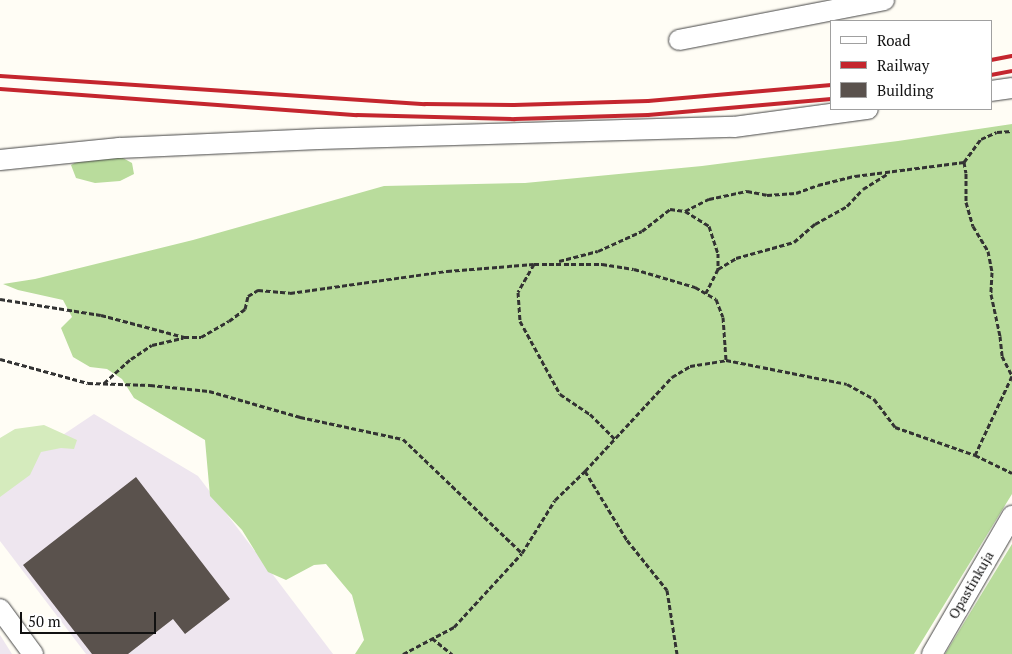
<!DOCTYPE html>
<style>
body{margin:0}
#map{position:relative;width:1012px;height:654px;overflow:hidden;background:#fffdf5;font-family:"PT Serif",serif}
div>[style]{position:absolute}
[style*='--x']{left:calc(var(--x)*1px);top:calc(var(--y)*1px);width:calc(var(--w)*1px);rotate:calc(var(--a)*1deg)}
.industrial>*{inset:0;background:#eee6ef}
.green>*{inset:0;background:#d5ebbd}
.forest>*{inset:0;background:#b9dc9c}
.building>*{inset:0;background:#5a524d}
.path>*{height:3px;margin-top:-1.5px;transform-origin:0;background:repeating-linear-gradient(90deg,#333 0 5px,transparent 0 7.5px)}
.roads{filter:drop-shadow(0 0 1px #444) drop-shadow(0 0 1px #444)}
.minor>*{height:20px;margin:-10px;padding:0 10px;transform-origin:10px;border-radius:10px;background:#fff}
.rail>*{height:4px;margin:-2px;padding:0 2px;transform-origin:2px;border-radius:2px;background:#c4262e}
span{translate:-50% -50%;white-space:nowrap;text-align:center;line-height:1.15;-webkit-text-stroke:5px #fff;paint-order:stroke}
.street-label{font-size:14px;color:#111}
.legend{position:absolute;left:830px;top:20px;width:162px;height:90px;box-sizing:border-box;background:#fff;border:1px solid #a0a0a0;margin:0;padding:6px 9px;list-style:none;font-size:15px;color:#111}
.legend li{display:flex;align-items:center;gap:10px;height:25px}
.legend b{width:25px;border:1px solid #a0a0a0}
.scale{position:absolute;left:20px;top:612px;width:136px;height:22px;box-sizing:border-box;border:2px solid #111;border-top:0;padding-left:6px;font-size:15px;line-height:18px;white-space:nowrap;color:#111;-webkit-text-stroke:4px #fff;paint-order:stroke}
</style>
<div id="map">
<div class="industrial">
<i style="clip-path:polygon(94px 414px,198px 476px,333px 654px,86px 654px,0 541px,0 477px)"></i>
<i style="clip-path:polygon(0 635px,12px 654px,0 654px)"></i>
</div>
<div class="green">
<i style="clip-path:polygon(44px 425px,77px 440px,74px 449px,61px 448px,41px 452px,30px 475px,0 497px,0 438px,15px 429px)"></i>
</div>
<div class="forest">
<i style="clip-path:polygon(1012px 124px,1012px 494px,914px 654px,355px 654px,364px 640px,352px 595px,326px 564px,314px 565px,286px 580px,268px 572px,242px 530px,210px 496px,205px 440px,134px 398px,122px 379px,107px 369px,90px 367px,73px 357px,61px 328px,72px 317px,63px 300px,18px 290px,3px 284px,35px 279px,193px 240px,384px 186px,525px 183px,702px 166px,898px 141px)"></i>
<i style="clip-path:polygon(86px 157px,121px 157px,132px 163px,134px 174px,120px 181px,95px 183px,76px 178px,71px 165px)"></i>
<i style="clip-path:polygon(1012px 544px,1012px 654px,945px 654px)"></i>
</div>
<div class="building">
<i style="clip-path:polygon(136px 477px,230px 599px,185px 634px,173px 619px,128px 654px,92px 654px,23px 565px)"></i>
</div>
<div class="path">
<i style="--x:964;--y:162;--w:11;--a:80"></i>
<i style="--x:966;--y:173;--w:29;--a:90"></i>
<i style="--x:966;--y:202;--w:25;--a:74"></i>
<i style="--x:973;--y:226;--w:29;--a:59"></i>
<i style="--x:988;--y:251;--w:21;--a:79"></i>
<i style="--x:992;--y:272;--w:22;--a:93"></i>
<i style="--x:991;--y:294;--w:43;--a:77.9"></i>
<i style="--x:1000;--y:336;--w:20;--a:84"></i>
<i style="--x:1002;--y:356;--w:22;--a:63"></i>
<i style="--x:1012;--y:376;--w:87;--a:115.1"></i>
<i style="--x:685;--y:211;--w:27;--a:-27"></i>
<i style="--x:709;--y:199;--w:39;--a:-12"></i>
<i style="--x:747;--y:191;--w:20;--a:11"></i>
<i style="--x:767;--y:195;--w:29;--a:-4"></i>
<i style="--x:796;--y:193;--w:23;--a:-20"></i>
<i style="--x:818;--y:185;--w:38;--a:-14"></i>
<i style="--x:855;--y:176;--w:110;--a:-7.3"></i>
<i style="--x:964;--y:162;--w:29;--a:-54"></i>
<i style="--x:981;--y:139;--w:17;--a:-24"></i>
<i style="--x:997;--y:132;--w:15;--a:-4"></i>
<i style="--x:559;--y:261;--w:40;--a:-14.4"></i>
<i style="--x:598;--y:251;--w:48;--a:-24.4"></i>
<i style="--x:642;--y:231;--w:36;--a:-38"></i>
<i style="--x:670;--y:209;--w:15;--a:8"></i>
<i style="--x:685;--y:211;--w:28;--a:32"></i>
<i style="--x:709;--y:226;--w:28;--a:72"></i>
<i style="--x:718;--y:253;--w:16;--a:90"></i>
<i style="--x:718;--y:269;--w:27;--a:117"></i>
<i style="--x:534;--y:264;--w:32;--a:120"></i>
<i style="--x:518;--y:292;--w:29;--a:86"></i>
<i style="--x:520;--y:321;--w:83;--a:61.3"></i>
<i style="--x:560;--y:394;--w:36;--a:34"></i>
<i style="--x:590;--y:414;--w:35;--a:45"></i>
<i style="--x:718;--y:269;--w:21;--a:-31"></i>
<i style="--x:736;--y:258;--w:60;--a:-15.4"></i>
<i style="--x:794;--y:242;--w:28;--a:-41"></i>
<i style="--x:815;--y:224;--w:37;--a:-29"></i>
<i style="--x:847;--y:206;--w:23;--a:-47"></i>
<i style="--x:863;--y:189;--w:28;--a:-32"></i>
<i style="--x:0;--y:299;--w:102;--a:9"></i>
<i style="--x:101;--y:315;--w:86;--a:14.8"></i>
<i style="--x:184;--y:337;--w:17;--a:0"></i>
<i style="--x:201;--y:337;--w:32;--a:-30"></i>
<i style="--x:229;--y:321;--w:20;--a:-37"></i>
<i style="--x:245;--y:309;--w:13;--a:-77"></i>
<i style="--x:248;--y:296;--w:12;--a:-31"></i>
<i style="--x:258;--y:290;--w:32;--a:5"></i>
<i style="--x:290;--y:293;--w:159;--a:-8"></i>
<i style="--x:447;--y:271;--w:87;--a:-4.6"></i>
<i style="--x:534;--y:264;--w:68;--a:0"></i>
<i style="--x:602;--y:264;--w:32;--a:9"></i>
<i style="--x:634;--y:269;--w:64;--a:16.4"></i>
<i style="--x:695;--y:287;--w:24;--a:30"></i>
<i style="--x:716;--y:299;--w:19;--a:69"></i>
<i style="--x:723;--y:317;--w:43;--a:86"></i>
<i style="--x:0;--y:359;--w:91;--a:15.3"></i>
<i style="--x:88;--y:383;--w:62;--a:1.8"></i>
<i style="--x:150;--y:385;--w:59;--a:5.8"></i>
<i style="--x:209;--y:391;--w:95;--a:15.9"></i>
<i style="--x:300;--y:417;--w:105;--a:12.1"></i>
<i style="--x:403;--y:439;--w:165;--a:43.8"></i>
<i style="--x:104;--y:383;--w:36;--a:-42"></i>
<i style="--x:131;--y:359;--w:25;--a:-34"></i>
<i style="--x:152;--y:345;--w:32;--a:-13"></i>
<i style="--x:585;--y:471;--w:81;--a:58.7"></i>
<i style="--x:627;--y:540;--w:64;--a:51.3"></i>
<i style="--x:667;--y:590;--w:65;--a:81.1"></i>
<i style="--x:432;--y:638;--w:26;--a:39"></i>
<i style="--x:403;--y:654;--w:58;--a:-27.9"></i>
<i style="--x:454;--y:627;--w:100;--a:-47.4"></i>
<i style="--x:522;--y:553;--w:62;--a:-58.1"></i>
<i style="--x:555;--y:500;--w:42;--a:-44"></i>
<i style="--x:585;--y:471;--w:128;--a:-47.2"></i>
<i style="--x:672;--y:377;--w:21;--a:-31"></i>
<i style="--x:690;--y:366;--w:36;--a:-9"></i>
<i style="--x:726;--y:360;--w:123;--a:11.2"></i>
<i style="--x:847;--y:384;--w:31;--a:29"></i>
<i style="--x:874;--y:399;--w:35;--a:53"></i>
<i style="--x:895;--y:427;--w:85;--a:19.3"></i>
<i style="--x:975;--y:455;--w:41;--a:25.9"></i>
</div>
<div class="roads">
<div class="minor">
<i style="--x:679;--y:40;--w:209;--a:-11"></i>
<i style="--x:991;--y:91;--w:21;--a:-8"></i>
<i style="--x:0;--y:160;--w:120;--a:-5.8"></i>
<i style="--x:119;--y:148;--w:200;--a:-2.6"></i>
<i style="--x:319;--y:139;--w:415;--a:-1.7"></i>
<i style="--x:734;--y:127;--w:135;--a:-7.7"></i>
<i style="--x:0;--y:609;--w:56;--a:53.7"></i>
<i style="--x:932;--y:654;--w:160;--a:-59.9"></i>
</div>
</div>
<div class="rail">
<i style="--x:991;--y:60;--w:21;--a:-11"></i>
<i style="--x:991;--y:75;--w:21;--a:-11"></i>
<i style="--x:0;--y:76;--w:426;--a:3.8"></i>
<i style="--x:425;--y:104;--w:89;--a:0.6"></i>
<i style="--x:514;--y:105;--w:134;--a:-1.7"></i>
<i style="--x:648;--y:101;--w:184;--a:-5"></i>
<i style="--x:0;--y:89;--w:358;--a:4.2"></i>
<i style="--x:357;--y:115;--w:158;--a:1.5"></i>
<i style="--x:515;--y:119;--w:133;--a:-1.7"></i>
<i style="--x:648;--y:115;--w:184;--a:-5"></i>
</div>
<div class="street-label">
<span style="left:971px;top:585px;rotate:-60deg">Opastinkuja</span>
</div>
<ul class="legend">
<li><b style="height:6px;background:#fff"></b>Road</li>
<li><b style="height:6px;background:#c4262e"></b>Railway</li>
<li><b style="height:14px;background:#5a524d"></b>Building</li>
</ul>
<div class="scale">50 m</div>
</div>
